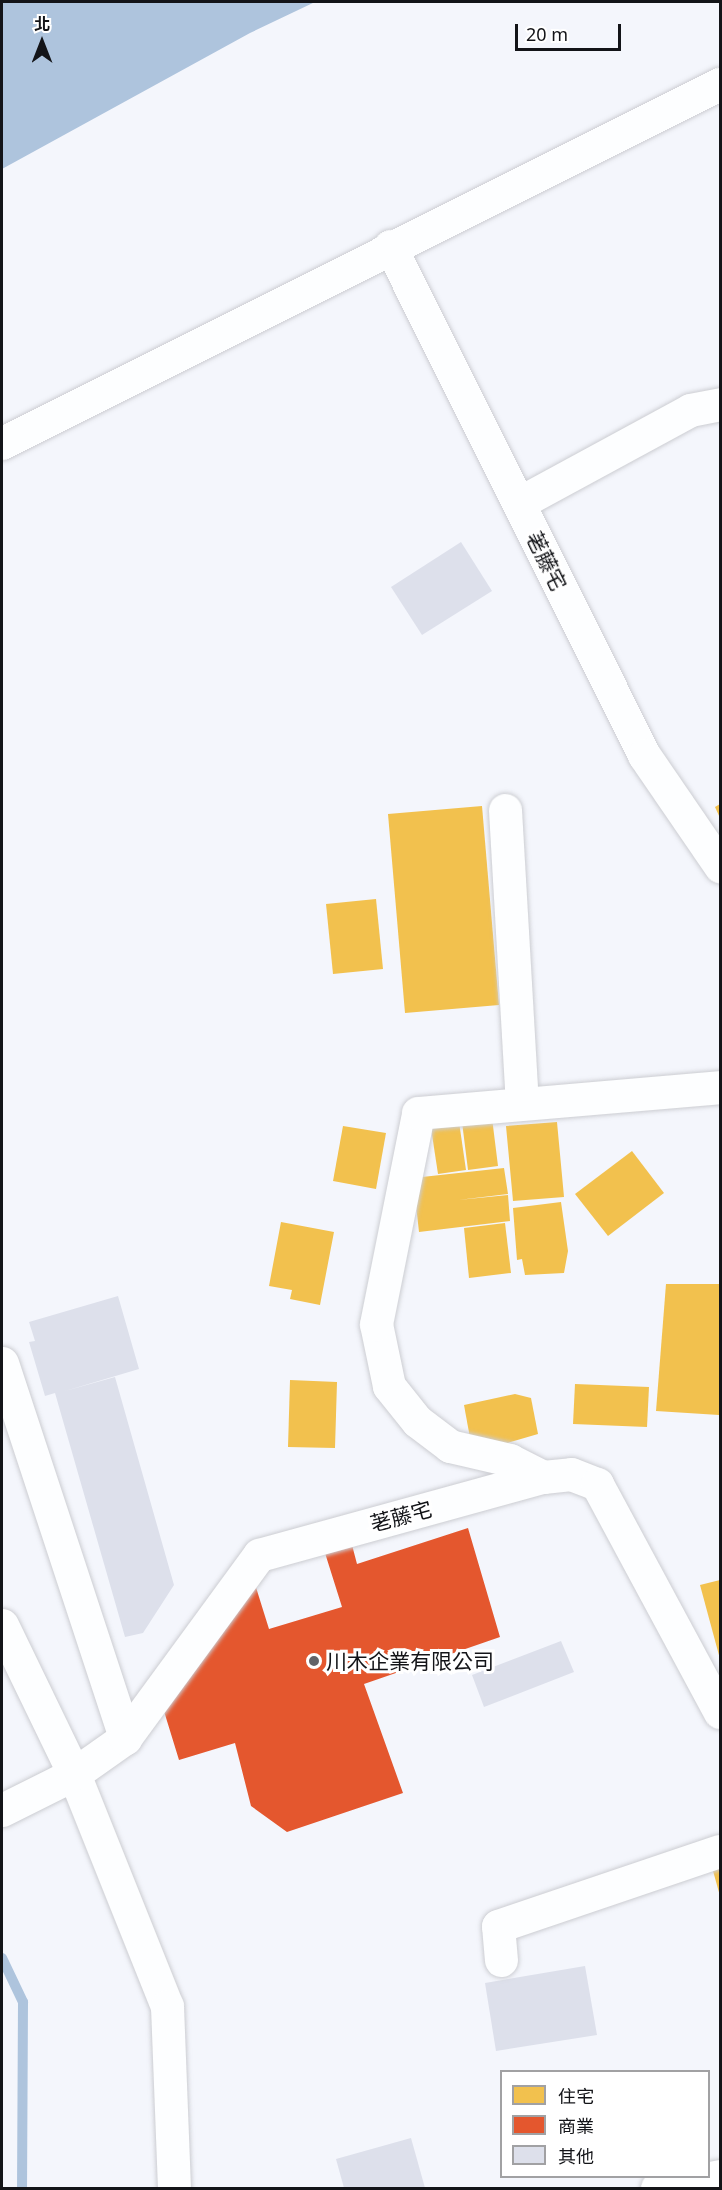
<!DOCTYPE html>
<meta charset="utf-8">
<style>
body{margin:0}
#map{position:relative;width:722px;height:2190px;overflow:hidden;background:#f4f6fc;font-family:"Noto Sans","Noto Sans TC",sans-serif}
div>[style]{position:absolute}
[style*='--x']{left:calc(var(--x)*1px);top:calc(var(--y)*1px);width:calc(var(--w)*1px);rotate:calc(var(--a)*1deg)}
.water>*{inset:0;background:#aec4dd}
.homes>*{inset:0;background:#f2c14e}
.shops>*{inset:0;background:#e4572e}
.stream>*{height:10px;margin:-5px;padding:0 5px;transform-origin:5px;border-radius:5px;background:#aec4dd}
.building>*{inset:0;background:#dde0eb}
.roads{filter:drop-shadow(0 0 2px #cccdd2) drop-shadow(0 0 2px #cccdd2)}
.minor>*{height:33px;margin:-16.5px;padding:0 16.5px;transform-origin:16.5px;border-radius:16.5px;background:#fdfeff}
.dots>*{width:16px;height:16px;translate:-50% -50%;box-sizing:border-box;border:3px solid #fff;border-radius:50%}
span{translate:-50% -50%;white-space:nowrap;text-align:center;line-height:1.15;-webkit-text-stroke:6px #fff;paint-order:stroke}
.street-label{font-size:21px;color:#131418}
.poi-label{font-size:21px;color:#131418}
.left{translate:0 -50%;text-align:left}
.frame{position:absolute;inset:0;border:3px solid #131418;pointer-events:none}
.legend{position:absolute;left:500px;top:2070px;width:210px;height:108px;box-sizing:border-box;background:#fff;border:2px solid #a1a1a3;margin:0;padding:8px 10px;list-style:none;font-size:18px;color:#131418}
.legend li{display:flex;align-items:center;gap:12px;height:30px}
.legend b{width:30px;border:2px solid #a1a1a3}
.north{position:absolute;left:12px;top:12px;width:60px;height:60px;-webkit-text-stroke:4px #fff;paint-order:stroke;rotate:0deg;font-size:16px;font-weight:700;line-height:24px;text-align:center;color:#131418}
.north::after{content:'';display:block;margin:auto;width:21px;height:27px;background:#131418;clip-path:polygon(50% 0,100% 100%,50% 72%,0 100%)}
.scale{position:absolute;left:515px;top:24px;width:106px;height:27px;box-sizing:border-box;border:3px solid #131418;border-top:0;padding-left:8px;font-size:18px;line-height:21px;white-space:nowrap;color:#131418;-webkit-text-stroke:4px #fff;paint-order:stroke}
</style>
<div id="map">
<div class="water">
<i style="clip-path:polygon(2px 2px,315px 2px,250px 33px,2px 169px)"></i>
</div>
<div class="homes">
<i style="clip-path:polygon(720px 804px,720px 818px,715px 807px)"></i>
<i style="clip-path:polygon(482px 806px,499px 1005px,405px 1013px,388px 814px)"></i>
<i style="clip-path:polygon(376px 899px,383px 969px,333px 974px,326px 904px)"></i>
<i style="clip-path:polygon(491px 1110px,498px 1166px,468px 1170px,461px 1114px)"></i>
<i style="clip-path:polygon(458px 1115px,466px 1170px,438px 1174px,431px 1128px)"></i>
<i style="clip-path:polygon(557px 1122px,564px 1197px,513px 1201px,506px 1126px)"></i>
<i style="clip-path:polygon(343px 1126px,386px 1133px,376px 1189px,333px 1181px)"></i>
<i style="clip-path:polygon(632px 1151px,664px 1193px,608px 1236px,575px 1194px)"></i>
<i style="clip-path:polygon(504px 1168px,508px 1194px,458px 1200px,508px 1195px,510px 1221px,419px 1232px,413px 1178px)"></i>
<i style="clip-path:polygon(561px 1202px,568px 1251px,564px 1273px,525px 1275px,522px 1259px,517px 1260px,513px 1208px)"></i>
<i style="clip-path:polygon(281px 1222px,334px 1232px,320px 1305px,290px 1299px,292px 1290px,269px 1286px)"></i>
<i style="clip-path:polygon(505px 1223px,511px 1273px,469px 1278px,464px 1228px)"></i>
<i style="clip-path:polygon(666px 1284px,720px 1284px,719px 1415px,656px 1411px)"></i>
<i style="clip-path:polygon(290px 1380px,337px 1382px,335px 1448px,288px 1447px)"></i>
<i style="clip-path:polygon(575px 1384px,649px 1387px,647px 1427px,573px 1424px)"></i>
<i style="clip-path:polygon(515px 1394px,531px 1398px,538px 1434px,504px 1444px,470px 1438px,464px 1405px)"></i>
<i style="clip-path:polygon(720px 1580px,720px 1659px,700px 1585px)"></i>
<i style="clip-path:polygon(720px 1857px,720px 1896px,710px 1860px)"></i>
</div>
<div class="shops">
<i style="clip-path:polygon(468px 1528px,500px 1637px,364px 1684px,403px 1793px,287px 1832px,251px 1806px,235px 1743px,179px 1760px,163px 1708px,254px 1581px,269px 1629px,342px 1607px,325px 1553px,352px 1545px,357px 1564px)"></i>
</div>
<div class="stream">
<i style="--x:2;--y:1958;--w:49;--a:64.5"></i>
<i style="--x:23;--y:2002;--w:186;--a:90.3"></i>
</div>
<div class="building">
<i style="clip-path:polygon(461px 542px,492px 591px,422px 635px,391px 587px)"></i>
<i style="clip-path:polygon(118px 1296px,139px 1369px,65px 1391px,115px 1377px,174px 1585px,143px 1633px,125px 1637px,55px 1393px,45px 1396px,29px 1342px,35px 1341px,29px 1322px)"></i>
<i style="clip-path:polygon(561px 1641px,574px 1672px,484px 1707px,472px 1675px)"></i>
<i style="clip-path:polygon(585px 1966px,597px 2035px,496px 2051px,485px 1983px)"></i>
<i style="clip-path:polygon(411px 2138px,425px 2188px,344px 2188px,336px 2159px)"></i>
</div>
<div class="roads">
<div class="minor">
<i style="--x:390;--y:246;--w:569;--a:63.48"></i>
<i style="--x:644;--y:755;--w:135;--a:55.6"></i>
<i style="--x:2;--y:443;--w:803;--a:-26.57"></i>
<i style="--x:519;--y:503;--w:195;--a:-28.5"></i>
<i style="--x:690;--y:410;--w:31;--a:-11"></i>
<i style="--x:505;--y:810;--w:292;--a:86.7"></i>
<i style="--x:2;--y:1363;--w:395;--a:71.8"></i>
<i style="--x:543;--y:1477;--w:37;--a:-153"></i>
<i style="--x:510;--y:1460;--w:62;--a:-166.9"></i>
<i style="--x:450;--y:1446;--w:41;--a:-142.9"></i>
<i style="--x:417;--y:1421;--w:45;--a:-128.7"></i>
<i style="--x:389;--y:1386;--w:63;--a:-101.8"></i>
<i style="--x:376;--y:1324;--w:215;--a:-78.7"></i>
<i style="--x:418;--y:1113;--w:303;--a:-4.9"></i>
<i style="--x:2;--y:1625;--w:165;--a:64.2"></i>
<i style="--x:74;--y:1774;--w:250;--a:68.2"></i>
<i style="--x:167;--y:2006;--w:182;--a:87.8"></i>
<i style="--x:2;--y:1810;--w:80;--a:-26.6"></i>
<i style="--x:74;--y:1774;--w:62;--a:-35.2"></i>
<i style="--x:125;--y:1738;--w:227;--a:-53.8"></i>
<i style="--x:259;--y:1555;--w:295;--a:-15.4"></i>
<i style="--x:543;--y:1477;--w:28;--a:-6"></i>
<i style="--x:571;--y:1474;--w:28;--a:21"></i>
<i style="--x:597;--y:1484;--w:259;--a:61.7"></i>
<i style="--x:501;--y:1960;--w:34;--a:-95"></i>
<i style="--x:498;--y:1926;--w:234;--a:-18.7"></i>
<i style="--x:657;--y:2188;--w:64;--a:-10.8"></i>
</div>
</div>
<div class="dots">
<i style="left:314px;top:1661px;background:#626368"></i>
</div>
<div class="street-label">
<span style="left:547px;top:561px;rotate:64deg">荖藤宅</span>
<span style="left:401px;top:1516px;rotate:-15deg">荖藤宅</span>
</div>
<div class="poi-label">
<span class="left" style="left:326px;top:1661px">川木企業有限公司</span>
</div>
<div class="frame"></div>
<ul class="legend">
<li><b style="height:16px;background:#f2c14e"></b>住宅</li>
<li><b style="height:16px;background:#e4572e"></b>商業</li>
<li><b style="height:16px;background:#dde0eb"></b>其他</li>
</ul>
<div class="north">北</div>
<div class="scale">20 m</div>
</div>
